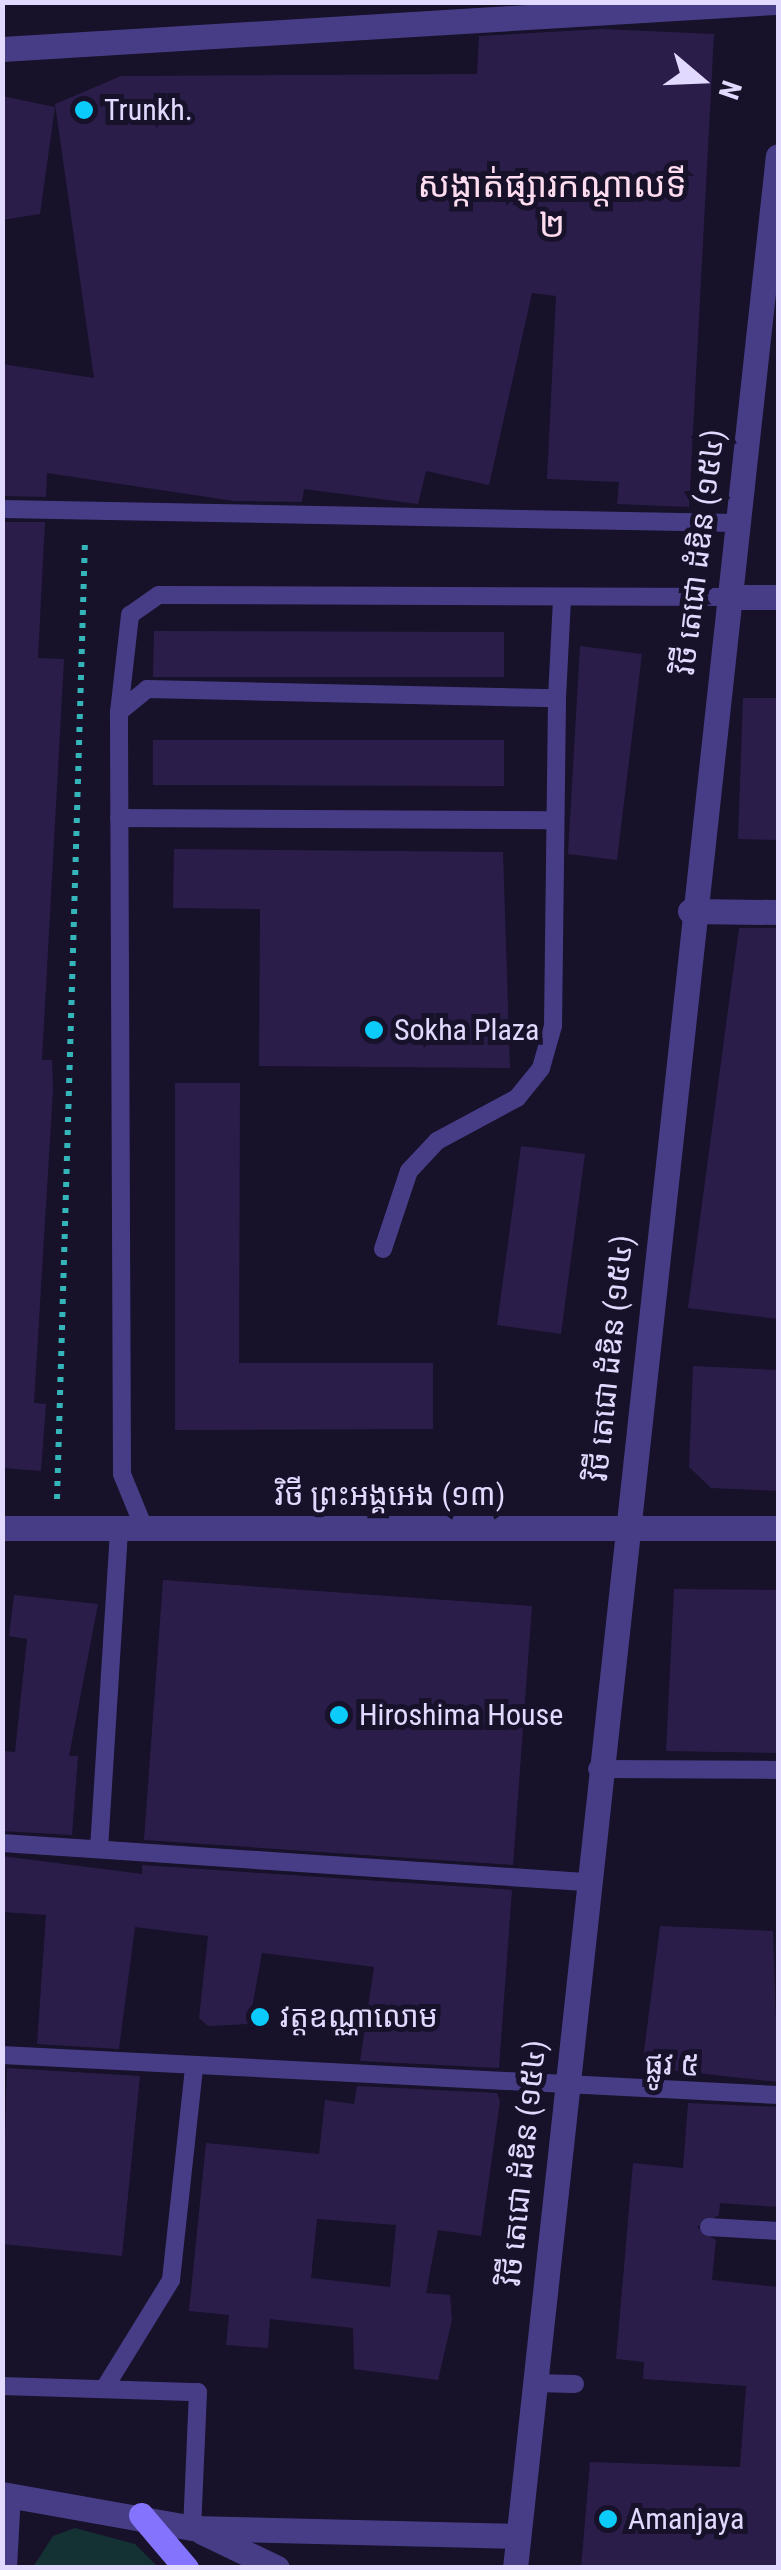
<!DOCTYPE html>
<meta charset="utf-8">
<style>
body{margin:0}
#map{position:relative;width:781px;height:2570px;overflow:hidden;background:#171129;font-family:"Roboto Condensed","Noto Sans Khmer",sans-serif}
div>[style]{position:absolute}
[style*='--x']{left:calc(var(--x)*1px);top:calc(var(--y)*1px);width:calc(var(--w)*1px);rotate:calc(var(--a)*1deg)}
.green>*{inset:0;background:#143133}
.building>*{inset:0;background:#2b1d4a}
.path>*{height:6px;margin-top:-3px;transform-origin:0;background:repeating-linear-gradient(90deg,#33b5b9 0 5px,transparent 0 13px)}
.service>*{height:18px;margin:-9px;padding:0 9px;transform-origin:9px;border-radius:9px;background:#473d87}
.minor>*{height:25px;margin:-12.5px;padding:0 12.5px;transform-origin:12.5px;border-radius:12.5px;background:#473d87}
.tertiary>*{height:25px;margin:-12.5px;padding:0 12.5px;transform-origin:12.5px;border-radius:12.5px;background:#473d87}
.secondary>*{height:25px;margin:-12.5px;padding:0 12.5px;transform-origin:12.5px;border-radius:12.5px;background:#8473fc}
.dots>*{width:28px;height:28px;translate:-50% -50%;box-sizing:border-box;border:5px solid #171129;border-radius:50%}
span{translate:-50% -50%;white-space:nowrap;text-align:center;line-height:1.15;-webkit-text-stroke:10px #171129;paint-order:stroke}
.poi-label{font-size:30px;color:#e2dafe}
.left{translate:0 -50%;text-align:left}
.street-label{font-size:30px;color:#e2dafe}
.quarter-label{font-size:35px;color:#fedcef}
.frame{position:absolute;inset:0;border:5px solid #e2dafe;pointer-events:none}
.north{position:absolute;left:651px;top:30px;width:100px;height:100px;-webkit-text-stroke:8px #171129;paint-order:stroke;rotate:109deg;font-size:28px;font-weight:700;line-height:40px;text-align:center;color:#e2dafe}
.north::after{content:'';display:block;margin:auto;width:35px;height:45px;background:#e2dafe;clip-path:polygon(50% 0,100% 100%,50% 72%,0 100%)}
</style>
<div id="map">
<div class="green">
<i style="clip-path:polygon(75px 2528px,135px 2544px,158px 2567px,33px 2567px,53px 2536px)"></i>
</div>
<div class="building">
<i style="clip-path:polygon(603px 29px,714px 34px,689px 507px,617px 504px,619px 482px,547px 479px,556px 296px,532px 293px,489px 485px,426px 471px,418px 504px,304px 489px,302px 502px,234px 501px,47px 473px,46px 497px,2px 496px,2px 364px,94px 378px,55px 104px,121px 76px,477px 74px,479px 36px)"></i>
<i style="clip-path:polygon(2px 96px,55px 107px,40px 214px,2px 220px)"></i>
<i style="clip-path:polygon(2px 522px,45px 522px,38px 658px,64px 659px,42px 1060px,52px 1060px,53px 1090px,34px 1403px,46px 1404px,41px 1471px,2px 1468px)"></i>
<i style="clip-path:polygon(154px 631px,504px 632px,504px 677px,153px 677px)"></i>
<i style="clip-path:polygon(580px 646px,642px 654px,617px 860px,568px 854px)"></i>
<i style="clip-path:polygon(743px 698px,778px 698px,778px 840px,738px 839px)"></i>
<i style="clip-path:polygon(153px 740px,504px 740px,504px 786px,153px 785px)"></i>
<i style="clip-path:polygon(174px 849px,503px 852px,510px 1068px,259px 1066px,260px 909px,173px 908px)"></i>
<i style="clip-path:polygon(739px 928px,778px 928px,778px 1319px,688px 1308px)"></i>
<i style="clip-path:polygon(175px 1083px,240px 1083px,239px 1363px,433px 1363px,433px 1429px,175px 1430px)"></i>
<i style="clip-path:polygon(521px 1146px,585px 1154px,561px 1334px,497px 1325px)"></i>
<i style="clip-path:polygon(693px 1366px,778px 1370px,778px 1491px,711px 1488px,689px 1467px)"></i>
<i style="clip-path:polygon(163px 1580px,532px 1606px,513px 1865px,144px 1840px)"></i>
<i style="clip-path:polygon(674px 1589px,778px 1590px,778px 1753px,666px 1751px)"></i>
<i style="clip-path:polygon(14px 1595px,98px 1604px,69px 1756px,78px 1756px,72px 1835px,2px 1831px,4px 1751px,15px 1752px,27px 1639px,9px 1636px)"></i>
<i style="clip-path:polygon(2px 1856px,142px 1874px,142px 1865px,512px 1890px,499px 2068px,360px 2061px,374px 1967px,262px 1953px,249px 2024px,208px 2026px,199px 2018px,208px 1936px,135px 1927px,119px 2049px,37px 2044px,46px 1915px,2px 1912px)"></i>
<i style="clip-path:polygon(660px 1926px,773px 1931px,778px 2082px,642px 2067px)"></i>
<i style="clip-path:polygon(7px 2068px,140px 2076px,122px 2256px,2px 2244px)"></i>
<i style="clip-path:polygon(evenodd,357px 2086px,497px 2093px,500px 2101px,481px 2236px,438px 2230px,426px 2293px,450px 2295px,452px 2320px,438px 2380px,354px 2369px,353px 2328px,270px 2319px,268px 2348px,226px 2345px,229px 2315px,189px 2311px,206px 2143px,319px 2154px,325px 2100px,354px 2104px,357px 2086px,317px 2219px,396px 2225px,390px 2287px,311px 2278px,317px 2219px)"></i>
<i style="clip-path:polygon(688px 2103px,778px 2107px,778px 2207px,720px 2203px,719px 2215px,697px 2227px,716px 2240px,712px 2280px,778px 2287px,778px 2568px,581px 2568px,590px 2462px,740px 2467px,746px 2386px,643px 2379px,644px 2362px,616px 2359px,633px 2163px,683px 2168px)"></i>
</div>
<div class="path">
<i style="--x:57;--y:1499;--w:962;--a:-88.33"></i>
</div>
<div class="service">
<i style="--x:2;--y:509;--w:733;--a:1.09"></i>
<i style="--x:119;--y:712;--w:98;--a:-83.5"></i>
<i style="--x:130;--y:615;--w:35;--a:-35"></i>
<i style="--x:159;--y:595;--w:567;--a:0.2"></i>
<i style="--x:119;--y:818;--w:431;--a:0.3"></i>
<i style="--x:383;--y:1249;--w:82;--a:-71.6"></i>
<i style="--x:409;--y:1171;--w:41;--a:-47"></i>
<i style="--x:437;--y:1141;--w:91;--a:-28.3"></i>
<i style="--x:517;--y:1098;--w:38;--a:-51"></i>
<i style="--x:541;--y:1068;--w:44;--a:-74.1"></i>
<i style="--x:553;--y:1026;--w:328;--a:-89.3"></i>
<i style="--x:144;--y:1528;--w:58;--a:-112.2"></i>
<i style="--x:122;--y:1474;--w:762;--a:-90.23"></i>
<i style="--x:119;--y:712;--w:36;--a:-39"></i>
<i style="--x:147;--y:689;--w:410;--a:1.3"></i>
<i style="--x:557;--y:698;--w:100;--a:-87.1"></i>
<i style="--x:597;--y:1769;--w:181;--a:0.3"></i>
<i style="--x:2;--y:1843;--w:584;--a:3.83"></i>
<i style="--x:99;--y:1849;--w:322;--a:-86.4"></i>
<i style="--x:2;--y:2055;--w:777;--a:2.95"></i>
<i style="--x:709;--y:2227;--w:69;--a:3.3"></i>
<i style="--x:533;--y:2383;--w:42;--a:1.4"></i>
<i style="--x:2;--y:2386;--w:196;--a:1.8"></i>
<i style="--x:198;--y:2392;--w:136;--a:92.5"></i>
<i style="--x:104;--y:2389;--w:128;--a:-58.4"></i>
<i style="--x:171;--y:2280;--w:213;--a:-83.8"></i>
<i style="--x:8;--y:2568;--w:74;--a:-86.9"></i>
</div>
<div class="minor">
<i style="--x:726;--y:597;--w:52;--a:0"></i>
<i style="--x:690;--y:911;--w:88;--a:0.7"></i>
<i style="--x:2;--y:2494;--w:193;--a:10.1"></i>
<i style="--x:192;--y:2528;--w:325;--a:1.4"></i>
<i style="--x:202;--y:2532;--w:83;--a:25.6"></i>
</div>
<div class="tertiary">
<i style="--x:2;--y:49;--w:774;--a:-3.48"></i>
<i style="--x:2;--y:1528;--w:776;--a:0"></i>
<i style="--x:515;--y:2568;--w:2426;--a:-83.78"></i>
</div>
<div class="secondary">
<i style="--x:141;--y:2515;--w:70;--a:49.7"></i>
</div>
<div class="dots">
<i style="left:84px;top:110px;background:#0acbfa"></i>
<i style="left:374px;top:1030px;background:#0acbfa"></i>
<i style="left:339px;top:1715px;background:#0acbfa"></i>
<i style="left:260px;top:2017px;background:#0acbfa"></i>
<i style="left:608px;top:2519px;background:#0acbfa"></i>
</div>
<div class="poi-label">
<span class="left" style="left:104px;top:110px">Trunkh.</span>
<span class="left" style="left:394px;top:1030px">Sokha Plaza</span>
<span class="left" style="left:359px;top:1715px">Hiroshima House</span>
<span class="left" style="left:280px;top:2017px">វត្តឧណ្ណាលោម</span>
<span class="left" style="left:628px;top:2519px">Amanjaya</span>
</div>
<div class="street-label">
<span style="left:699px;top:552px;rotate:-83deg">វិថី តេជោ ដំឌិន (១៥៤)</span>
<span style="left:610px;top:1358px;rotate:-84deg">វិថី តេជោ ដំឌិន (១៥៤)</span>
<span style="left:390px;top:1495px">វិថី ព្រះអង្គអេង (១៣)</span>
<span style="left:672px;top:2065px;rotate:2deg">ផ្លូវ ៥</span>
<span style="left:523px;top:2163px;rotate:-84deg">វិថី តេជោ ដំឌិន (១៥៤)</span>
</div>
<div class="quarter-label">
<span style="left:552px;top:206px">សង្កាត់ផ្សារកណ្ដាលទី<br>២</span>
</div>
<div class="frame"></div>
<div class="north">N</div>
</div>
